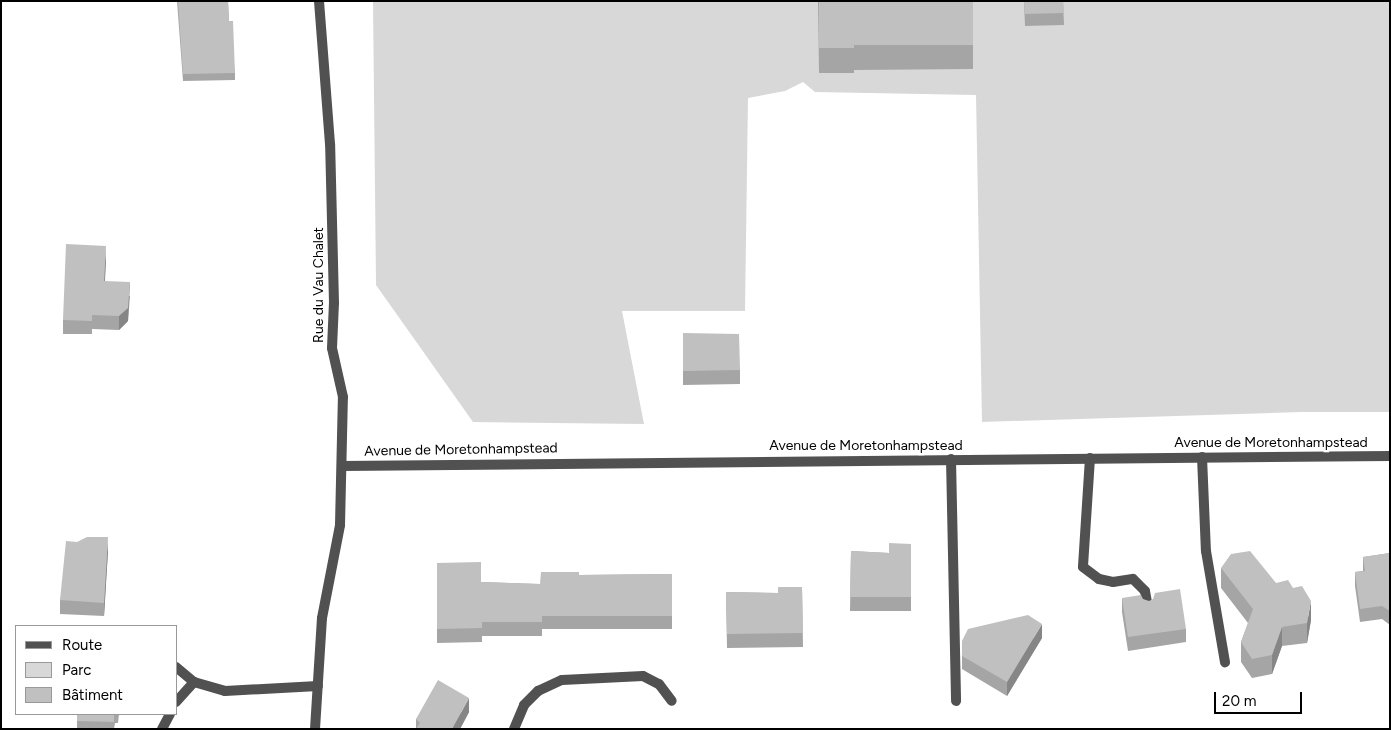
<!DOCTYPE html>
<meta charset="utf-8">
<style>
body{margin:0}
#map{position:relative;width:1391px;height:730px;overflow:hidden;background:#fff;font-family:Figtree,sans-serif}
div>[style]{position:absolute}
[style*='--x']{left:calc(var(--x)*1px);top:calc(var(--y)*1px);width:calc(var(--w)*1px);rotate:calc(var(--a)*1deg)}
.green>*{inset:0;background:#d8d8d8}
.service>*{height:10px;margin:-5px;padding:0 5px;transform-origin:5px;border-radius:5px;background:#515151}
.minor>*{height:10px;margin:-5px;padding:0 5px;transform-origin:5px;border-radius:5px;background:#515151}
.tertiary>*{height:10px;margin:-5px;padding:0 5px;transform-origin:5px;border-radius:5px;background:#515151}
.wall>*{inset:0;background:#a5a5a5}
.shaded-wall>*{inset:0;background:#868686}
.building>*{inset:0;background:#c0c0c0}
span{translate:-50% -50%;white-space:nowrap;text-align:center;line-height:1.15;-webkit-text-stroke:4.5px #fff;paint-order:stroke}
.street-label{font-size:14px;color:#000}
.frame{position:absolute;inset:0;border:2px solid #000;pointer-events:none}
.legend{position:absolute;left:15px;top:625px;width:162px;height:90px;box-sizing:border-box;background:#fff;border:1px solid #999;margin:0;padding:6px 9px;list-style:none;font-size:15px;color:#000}
.legend li{display:flex;align-items:center;gap:10px;height:25px}
.legend b{width:25px;border:1px solid #999}
.scale{position:absolute;left:1214px;top:692px;width:88px;height:22px;box-sizing:border-box;border:2px solid #000;border-top:0;padding-left:6px;font-size:15px;line-height:18px;white-space:nowrap;color:#000;-webkit-text-stroke:4px #fff;paint-order:stroke}
</style>
<div id="map">
<div class="green">
<i style="clip-path:polygon(373px 1px,1390px 1px,1390px 412px,1301px 412px,982px 422px,976px 95px,815px 92px,803px 82px,785px 91px,748px 98px,745px 311px,622px 311px,644px 424px,473px 422px,376px 285px)"></i>
</div>
<div class="service">
<i style="--x:1202;--y:457;--w:94;--a:87.6"></i>
<i style="--x:1206;--y:551;--w:113;--a:80.3"></i>
<i style="--x:1090;--y:458;--w:109;--a:93.7"></i>
<i style="--x:1083;--y:567;--w:20;--a:37"></i>
<i style="--x:1099;--y:579;--w:14;--a:12"></i>
<i style="--x:1113;--y:582;--w:20;--a:-9"></i>
<i style="--x:1133;--y:579;--w:17;--a:45"></i>
<i style="--x:1145;--y:591;--w:17;--a:80"></i>
<i style="--x:951;--y:459;--w:242;--a:88.8"></i>
<i style="--x:176;--y:702;--w:27;--a:-48"></i>
<i style="--x:162;--y:729;--w:17;--a:-62"></i>
</div>
<div class="minor">
<i style="--x:176;--y:667;--w:23;--a:40"></i>
<i style="--x:194;--y:682;--w:32;--a:16"></i>
<i style="--x:225;--y:691;--w:93;--a:-3.1"></i>
<i style="--x:514;--y:729;--w:26;--a:-67"></i>
<i style="--x:524;--y:705;--w:20;--a:-45"></i>
<i style="--x:538;--y:691;--w:26;--a:-25"></i>
<i style="--x:562;--y:680;--w:81;--a:-2.8"></i>
<i style="--x:643;--y:676;--w:18;--a:27"></i>
<i style="--x:659;--y:684;--w:21;--a:53"></i>
</div>
<div class="tertiary">
<i style="--x:342;--y:466;--w:1048;--a:-0.55"></i>
<i style="--x:315;--y:729;--w:111;--a:-86.4"></i>
<i style="--x:322;--y:618;--w:95;--a:-79"></i>
<i style="--x:340;--y:525;--w:128;--a:-88.7"></i>
<i style="--x:343;--y:397;--w:50;--a:-102.7"></i>
<i style="--x:332;--y:348;--w:45;--a:-87.5"></i>
<i style="--x:334;--y:303;--w:159;--a:-91.4"></i>
<i style="--x:330;--y:144;--w:143;--a:-94.4"></i>
</div>
<div class="wall">
<i style="clip-path:polygon(177px 1px,228px 1px,229px 21px,235px 73px,235px 80px,183px 81px)"></i>
<i style="clip-path:polygon(818px 1px,973px 1px,973px 69px,854px 70px,854px 73px,819px 73px)"></i>
<i style="clip-path:polygon(1024px 1px,1063px 1px,1064px 25px,1025px 26px)"></i>
<i style="clip-path:polygon(106px 259px,105px 281px,130px 296px,128px 321px,119px 330px,92px 329px,92px 334px,63px 334px,63px 320px)"></i>
<i style="clip-path:polygon(683px 333px,740px 370px,740px 384px,683px 385px)"></i>
<i style="clip-path:polygon(77px 542px,108px 551px,104px 616px,60px 614px,60px 600px)"></i>
<i style="clip-path:polygon(911px 544px,911px 611px,850px 611px,851px 551px,889px 553px)"></i>
<i style="clip-path:polygon(1390px 553px,1390px 625px,1382px 619px,1360px 622px,1355px 586px,1355px 572px,1363px 571px,1363px 557px)"></i>
<i style="clip-path:polygon(437px 563px,481px 582px,540px 584px,579px 575px,672px 574px,672px 629px,542px 629px,542px 636px,482px 636px,482px 642px,437px 643px)"></i>
<i style="clip-path:polygon(1221px 568px,1276px 583px,1311px 620px,1307px 643px,1282px 646px,1272px 674px,1252px 678px,1241px 662px,1241px 642px,1248px 623px,1221px 588px)"></i>
<i style="clip-path:polygon(802px 587px,803px 647px,727px 648px,726px 592px,778px 593px)"></i>
<i style="clip-path:polygon(1122px 598px,1143px 599px,1186px 629px,1186px 642px,1128px 651px,1122px 612px)"></i>
<i style="clip-path:polygon(1042px 638px,1007px 696px,962px 669px,962px 641px)"></i>
<i style="clip-path:polygon(469px 712px,460px 729px,416px 729px,416px 719px)"></i>
<i style="clip-path:polygon(77px 714px,119px 714px,118px 723px,115px 723px,114px 729px,77px 729px)"></i>
</div>
<div class="shaded-wall">
<i style="clip-path:polygon(106px 246px,106px 259px,104px 294px,104px 281px)"></i>
<i style="clip-path:polygon(130px 282px,128px 321px,119px 330px,119px 316px)"></i>
<i style="clip-path:polygon(108px 537px,108px 551px,104px 616px,104px 603px)"></i>
<i style="clip-path:polygon(1311px 601px,1311px 620px,1307px 643px,1307px 623px)"></i>
<i style="clip-path:polygon(1042px 624px,1042px 638px,1007px 696px,1007px 682px)"></i>
<i style="clip-path:polygon(1282px 627px,1282px 646px,1272px 674px,1272px 655px)"></i>
<i style="clip-path:polygon(469px 698px,469px 712px,460px 729px,452px 729px)"></i>
</div>
<div class="building">
<i style="clip-path:polygon(178px 1px,228px 1px,229px 21px,233px 21px,235px 73px,183px 74px)"></i>
<i style="clip-path:polygon(819px 1px,973px 1px,973px 45px,854px 45px,854px 48px,819px 48px)"></i>
<i style="clip-path:polygon(1024px 1px,1063px 1px,1064px 13px,1025px 14px)"></i>
<i style="clip-path:polygon(66px 244px,106px 246px,104px 281px,130px 282px,128px 308px,119px 316px,92px 315px,92px 321px,63px 320px)"></i>
<i style="clip-path:polygon(683px 333px,739px 334px,740px 370px,683px 371px)"></i>
<i style="clip-path:polygon(87px 537px,108px 537px,104px 603px,60px 600px,66px 541px,77px 542px)"></i>
<i style="clip-path:polygon(889px 543px,911px 544px,911px 597px,850px 597px,851px 551px,889px 553px)"></i>
<i style="clip-path:polygon(1250px 551px,1276px 583px,1288px 580px,1293px 588px,1302px 586px,1311px 601px,1307px 623px,1282px 627px,1272px 655px,1252px 659px,1241px 642px,1253px 609px,1221px 568px,1231px 554px)"></i>
<i style="clip-path:polygon(1390px 553px,1390px 611px,1382px 606px,1360px 609px,1355px 572px,1365px 571px,1363px 557px)"></i>
<i style="clip-path:polygon(481px 562px,481px 582px,540px 584px,541px 572px,579px 572px,579px 575px,672px 574px,672px 616px,542px 616px,542px 622px,482px 622px,482px 628px,437px 629px,437px 563px)"></i>
<i style="clip-path:polygon(778px 587px,802px 587px,803px 633px,727px 634px,726px 592px,778px 593px)"></i>
<i style="clip-path:polygon(1180px 589px,1186px 629px,1128px 637px,1122px 598px,1141px 595px,1143px 599px,1149px 601px,1153px 599px,1155px 593px)"></i>
<i style="clip-path:polygon(1028px 615px,1042px 624px,1007px 682px,962px 656px,962px 641px,968px 629px)"></i>
<i style="clip-path:polygon(438px 680px,469px 698px,452px 729px,416px 729px,420px 723px,416px 719px)"></i>
<i style="clip-path:polygon(77px 714px,114px 714px,114px 722px,77px 721px)"></i>
</div>
<div class="street-label">
<span style="left:319px;top:285px;rotate:-90deg">Rue du Vau Chalet</span>
<span style="left:1271px;top:443px">Avenue de Moretonhampstead</span>
<span style="left:866px;top:446px">Avenue de Moretonhampstead</span>
<span style="left:461px;top:450px;rotate:-1deg">Avenue de Moretonhampstead</span>
</div>
<div class="frame"></div>
<ul class="legend">
<li><b style="height:6px;background:#515151"></b>Route</li>
<li><b style="height:14px;background:#d8d8d8"></b>Parc</li>
<li><b style="height:14px;background:#c0c0c0"></b>Bâtiment</li>
</ul>
<div class="scale">20 m</div>
</div>
